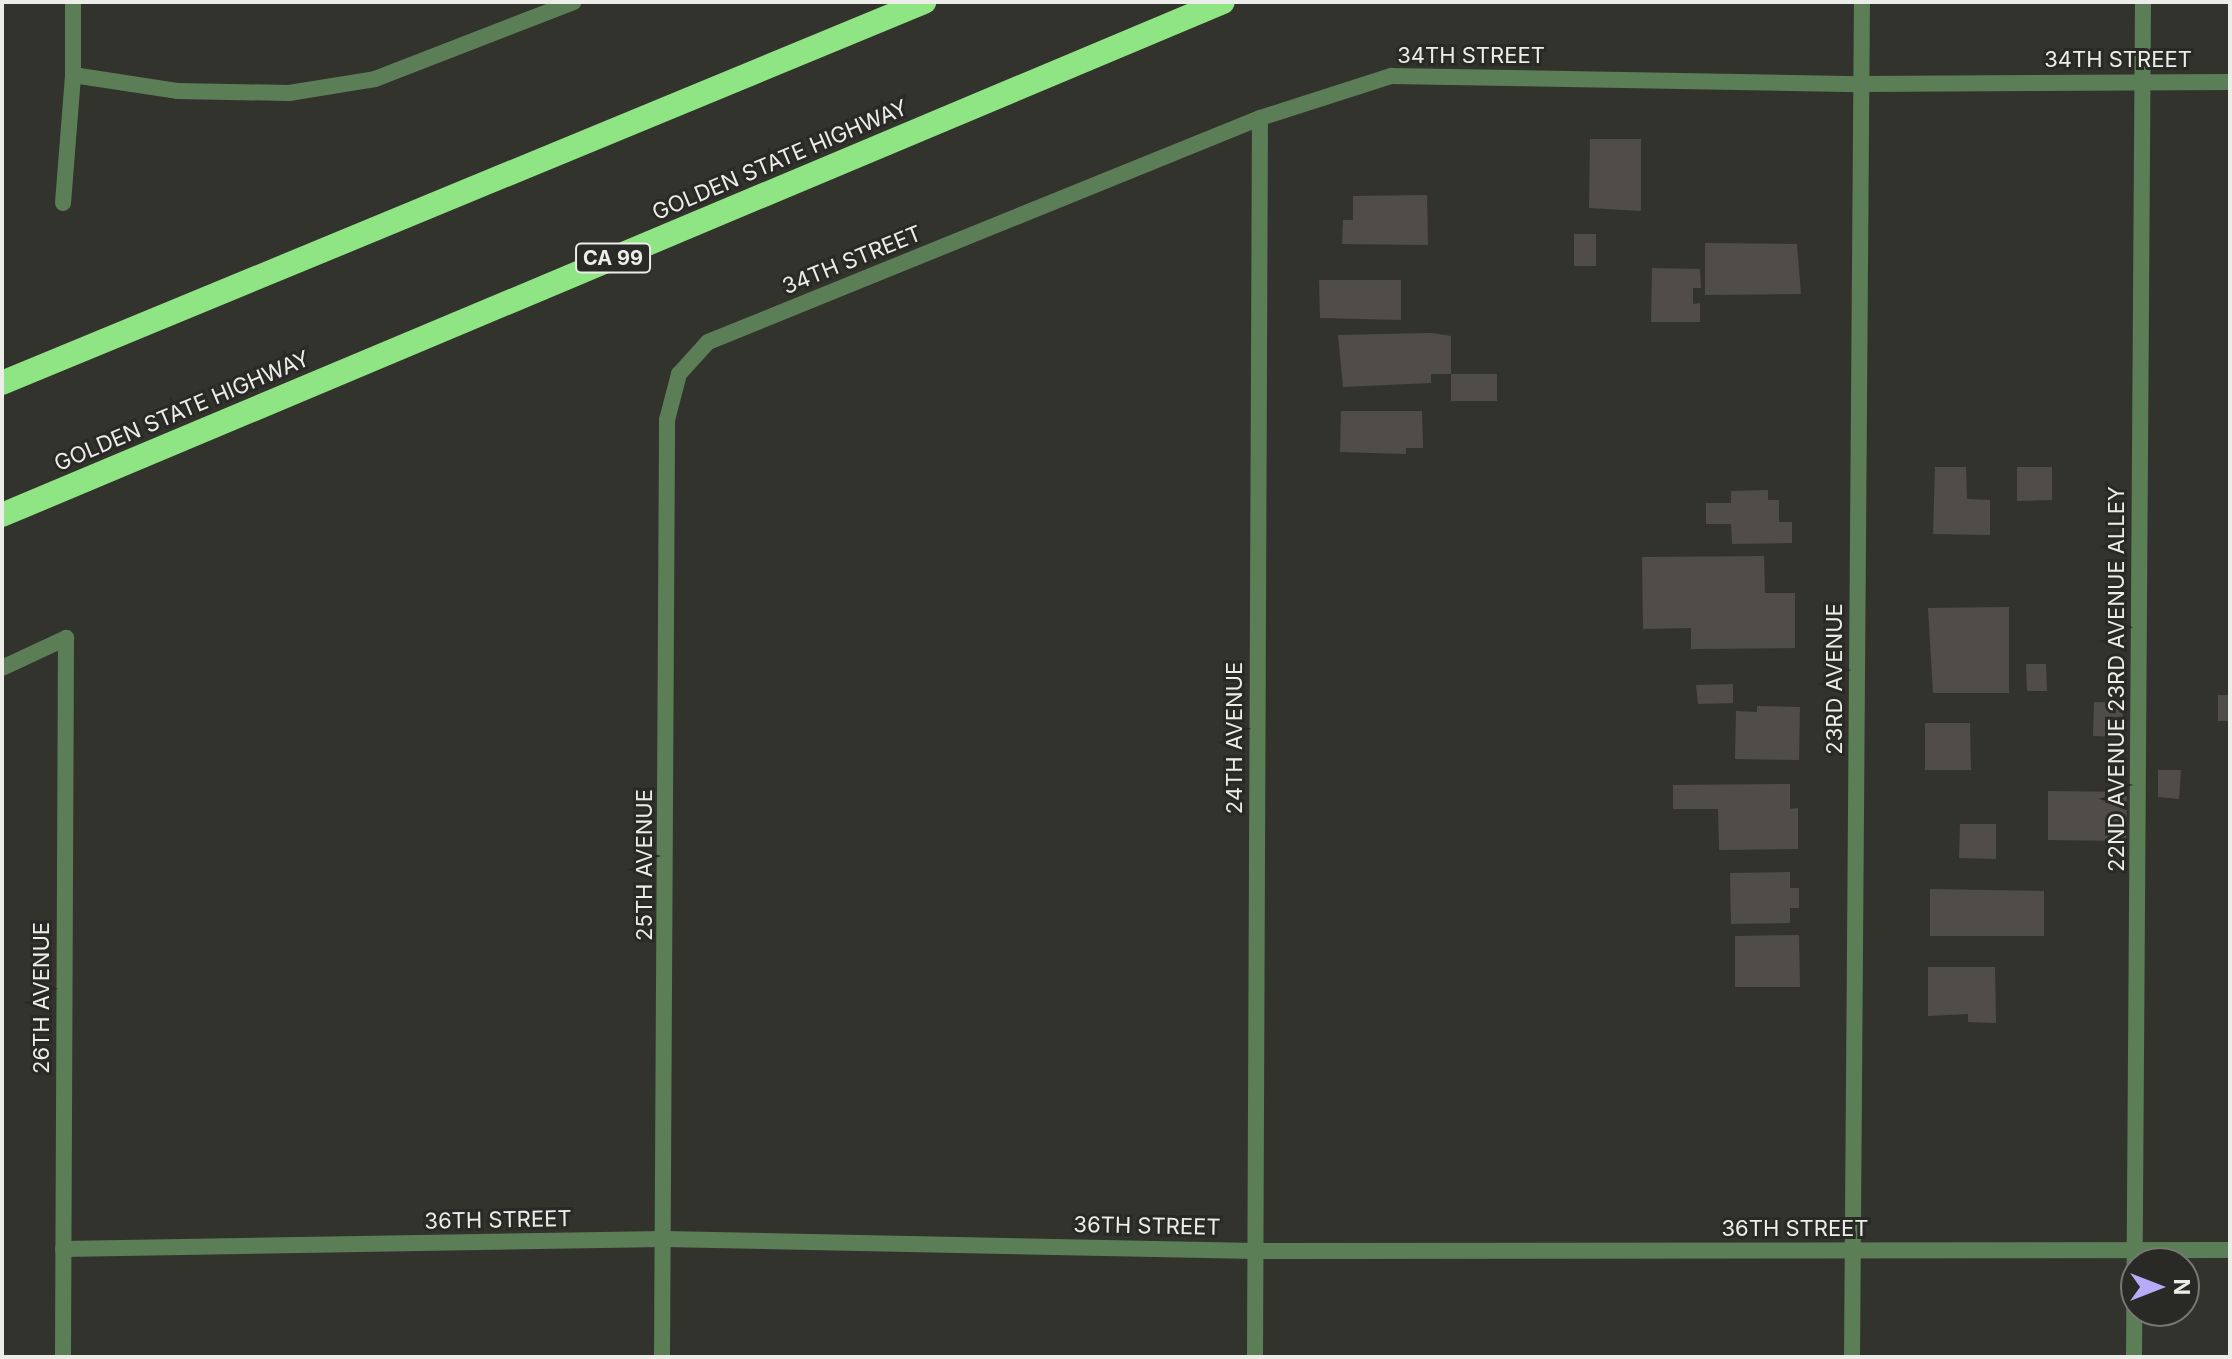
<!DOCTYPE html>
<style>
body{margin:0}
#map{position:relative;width:2232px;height:1359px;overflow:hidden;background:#33332e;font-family:Inter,sans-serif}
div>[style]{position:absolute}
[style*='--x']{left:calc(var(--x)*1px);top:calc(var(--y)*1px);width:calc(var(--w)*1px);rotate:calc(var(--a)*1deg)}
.building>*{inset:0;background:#504d49}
.service>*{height:16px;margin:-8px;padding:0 8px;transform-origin:8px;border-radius:8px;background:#5c7e57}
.minor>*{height:16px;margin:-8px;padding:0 8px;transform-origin:8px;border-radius:8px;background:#5c7e57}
.motorway>*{height:24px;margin:-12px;padding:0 12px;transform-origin:12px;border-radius:12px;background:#8fe484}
span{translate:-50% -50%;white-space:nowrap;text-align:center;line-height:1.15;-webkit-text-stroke:6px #292925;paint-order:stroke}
.shield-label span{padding:2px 6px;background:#292925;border:2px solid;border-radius:6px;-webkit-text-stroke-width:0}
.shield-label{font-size:20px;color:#ecece9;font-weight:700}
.street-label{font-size:22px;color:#ecece9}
.frame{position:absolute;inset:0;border:4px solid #ecece9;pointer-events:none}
.north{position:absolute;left:2120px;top:1247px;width:80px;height:80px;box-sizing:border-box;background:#292925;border:2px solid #777773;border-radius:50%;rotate:90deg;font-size:22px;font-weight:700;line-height:32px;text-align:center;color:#ecece9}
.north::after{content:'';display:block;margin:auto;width:28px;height:36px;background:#b8abf7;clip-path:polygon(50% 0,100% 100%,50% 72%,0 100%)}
</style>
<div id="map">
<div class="building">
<i style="clip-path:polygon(1590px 139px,1641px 139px,1641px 211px,1589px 208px)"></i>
<i style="clip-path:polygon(1427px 195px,1428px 245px,1342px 244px,1343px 220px,1353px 220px,1353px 196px)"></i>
<i style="clip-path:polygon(1574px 234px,1596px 234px,1596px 266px,1574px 266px)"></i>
<i style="clip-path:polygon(1705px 243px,1797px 244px,1801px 294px,1705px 295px)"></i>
<i style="clip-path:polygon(1652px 268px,1700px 269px,1701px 288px,1693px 288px,1693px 304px,1700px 303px,1700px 322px,1651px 322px)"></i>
<i style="clip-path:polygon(1319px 280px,1401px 280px,1401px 320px,1320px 318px)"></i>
<i style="clip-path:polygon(1431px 333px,1451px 336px,1451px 374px,1431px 374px,1431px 383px,1343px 387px,1338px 335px)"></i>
<i style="clip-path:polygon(1451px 374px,1497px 374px,1497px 401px,1451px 401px)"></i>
<i style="clip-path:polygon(1341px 411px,1422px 411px,1423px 448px,1406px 448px,1406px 454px,1340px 452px)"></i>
<i style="clip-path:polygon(1935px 467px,1966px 467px,1967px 499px,1990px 500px,1990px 535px,1933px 534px)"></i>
<i style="clip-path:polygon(2017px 467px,2052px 467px,2052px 500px,2017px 501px)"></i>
<i style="clip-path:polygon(1768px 490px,1768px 500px,1779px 500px,1779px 522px,1792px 522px,1792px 543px,1732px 544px,1731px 524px,1706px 524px,1706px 503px,1731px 503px,1731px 491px)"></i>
<i style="clip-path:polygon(1764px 556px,1765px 593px,1795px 593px,1795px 648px,1691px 649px,1691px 628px,1643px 629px,1642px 557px)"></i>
<i style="clip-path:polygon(2009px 607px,2009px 693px,1933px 693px,1928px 608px)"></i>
<i style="clip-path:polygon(2026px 664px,2046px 664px,2047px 691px,2027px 691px)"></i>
<i style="clip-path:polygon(1733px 684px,1733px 703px,1698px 704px,1696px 685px)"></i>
<i style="clip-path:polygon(2218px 695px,2230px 695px,2230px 721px,2218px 721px)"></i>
<i style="clip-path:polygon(2094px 702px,2123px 703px,2122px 737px,2093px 736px)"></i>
<i style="clip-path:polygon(1757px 706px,1800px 707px,1799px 760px,1735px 759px,1736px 711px,1757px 712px)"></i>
<i style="clip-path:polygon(1925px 723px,1970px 723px,1971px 770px,1925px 770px)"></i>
<i style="clip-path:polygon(2158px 770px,2181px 770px,2179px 799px,2158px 797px)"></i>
<i style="clip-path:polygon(1790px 784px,1790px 809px,1798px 808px,1798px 849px,1719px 850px,1718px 809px,1673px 809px,1673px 785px)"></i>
<i style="clip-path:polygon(2048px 791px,2127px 792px,2126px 841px,2048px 840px)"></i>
<i style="clip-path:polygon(1960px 824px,1996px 824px,1996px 859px,1959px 858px)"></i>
<i style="clip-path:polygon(1790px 872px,1790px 888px,1799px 888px,1799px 908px,1790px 908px,1790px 923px,1731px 924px,1730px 873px)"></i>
<i style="clip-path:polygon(1930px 889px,2044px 891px,2044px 936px,1930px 936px)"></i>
<i style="clip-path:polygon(1799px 935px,1800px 987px,1735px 987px,1735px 936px)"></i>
<i style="clip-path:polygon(1928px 967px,1995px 967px,1996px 1023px,1968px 1022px,1968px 1014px,1928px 1016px)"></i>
</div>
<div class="service">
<i style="--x:63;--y:203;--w:128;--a:-85.5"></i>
<i style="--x:2134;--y:1357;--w:1355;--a:-89.62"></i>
</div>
<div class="minor">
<i style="--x:73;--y:2;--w:73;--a:90"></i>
<i style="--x:73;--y:75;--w:105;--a:8.7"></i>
<i style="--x:177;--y:91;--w:112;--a:1"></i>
<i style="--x:289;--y:93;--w:87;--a:-9.2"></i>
<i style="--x:375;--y:79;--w:213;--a:-21.2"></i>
<i style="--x:2;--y:668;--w:71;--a:-25.1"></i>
<i style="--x:66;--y:638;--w:719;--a:90.24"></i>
<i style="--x:63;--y:1249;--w:601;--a:-0.95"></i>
<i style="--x:664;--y:1239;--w:592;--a:1.16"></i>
<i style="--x:1256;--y:1251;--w:974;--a:-0.06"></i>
<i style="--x:662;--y:1357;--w:937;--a:-89.69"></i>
<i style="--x:667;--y:420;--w:48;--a:-75.4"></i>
<i style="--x:679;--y:374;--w:43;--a:-47.8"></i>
<i style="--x:708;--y:342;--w:596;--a:-22.09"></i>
<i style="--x:1260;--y:118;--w:138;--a:-17.8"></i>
<i style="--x:1391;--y:76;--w:470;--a:1"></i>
<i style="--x:1861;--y:84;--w:369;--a:-0.3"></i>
<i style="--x:1255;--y:1357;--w:1239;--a:-89.77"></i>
<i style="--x:1852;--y:1357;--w:1355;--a:-89.58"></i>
</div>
<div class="motorway">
<i style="--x:2;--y:383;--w:998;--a:-22.45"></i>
<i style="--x:2;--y:515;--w:1324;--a:-22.79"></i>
</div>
<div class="shield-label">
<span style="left:613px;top:258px">CA 99</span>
</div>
<div class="street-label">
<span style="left:1471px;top:56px">34TH STREET</span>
<span style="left:2118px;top:60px">34TH STREET</span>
<span style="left:780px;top:160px;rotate:-23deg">GOLDEN STATE HIGHWAY</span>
<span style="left:852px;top:260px;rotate:-22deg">34TH STREET</span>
<span style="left:182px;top:411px;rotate:-23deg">GOLDEN STATE HIGHWAY</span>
<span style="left:1835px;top:679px;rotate:-90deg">23RD AVENUE</span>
<span style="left:2117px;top:679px;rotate:-90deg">22ND AVENUE 23RD AVENUE ALLEY</span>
<span style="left:1235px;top:738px;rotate:-90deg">24TH AVENUE</span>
<span style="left:645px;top:865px;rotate:-90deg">25TH AVENUE</span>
<span style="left:42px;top:998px;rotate:-90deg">26TH AVENUE</span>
<span style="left:498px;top:1220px;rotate:-1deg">36TH STREET</span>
<span style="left:1147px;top:1226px;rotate:1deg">36TH STREET</span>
<span style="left:1795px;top:1229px">36TH STREET</span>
</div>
<div class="frame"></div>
<div class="north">N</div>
</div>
